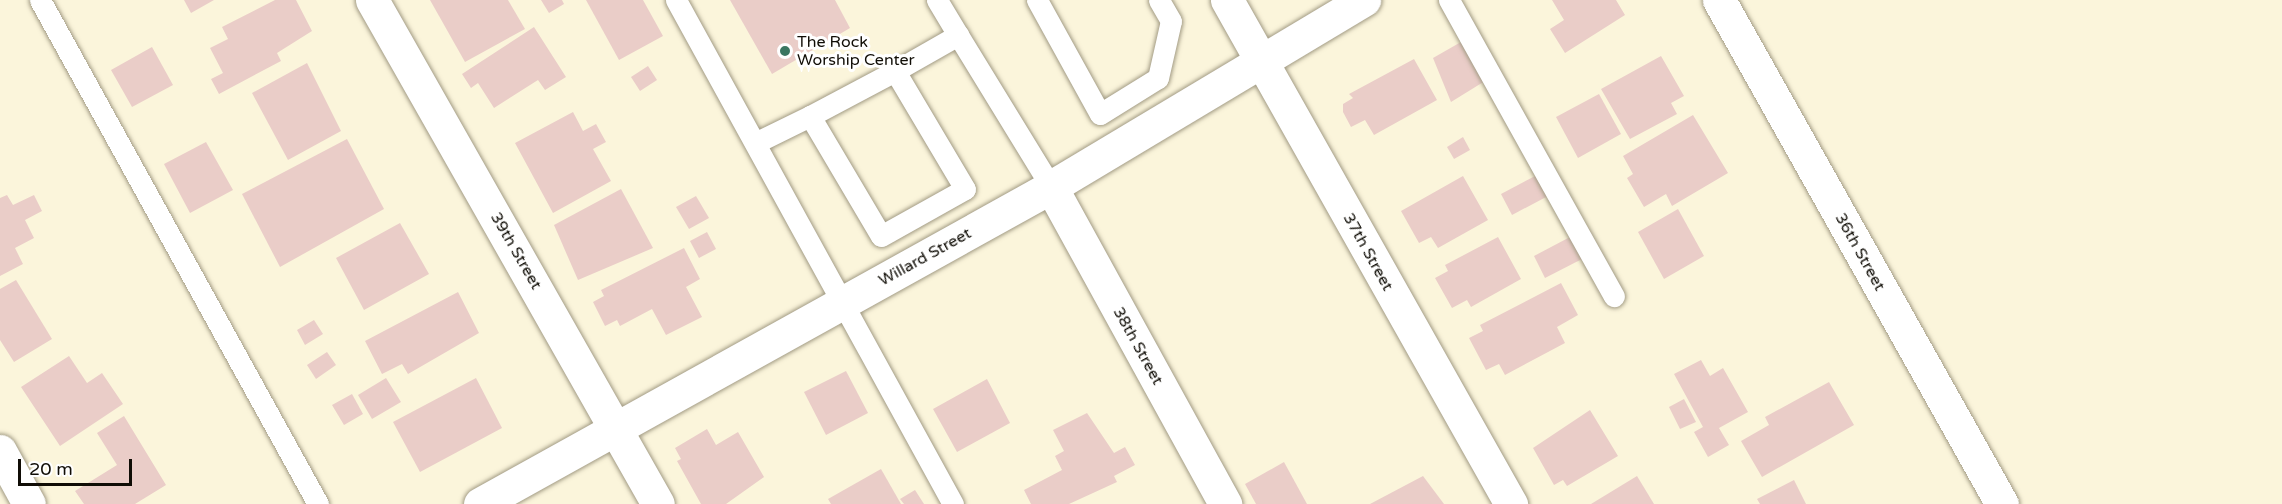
<!DOCTYPE html>
<style>
body{margin:0}
#map{position:relative;width:2282px;height:504px;overflow:hidden;background:#fbf5db;font-family:"Varela Round",sans-serif}
div>[style]{position:absolute}
[style*='--x']{left:calc(var(--x)*1px);top:calc(var(--y)*1px);width:calc(var(--w)*1px);rotate:calc(var(--a)*1deg)}
.building>*{inset:0;background:#eacdc8}
.roads{filter:drop-shadow(0 0 2px #a29b84) drop-shadow(0 0 2px #a29b84)}
.service>*{height:21px;margin:-10.5px;padding:0 10.5px;transform-origin:10.5px;border-radius:10.5px;background:#fff}
.minor>*{height:33px;margin:-16.5px;padding:0 16.5px;transform-origin:16.5px;border-radius:16.5px;background:#fff}
.tertiary>*{height:33px;margin:-16.5px;padding:0 16.5px;transform-origin:16.5px;border-radius:16.5px;background:#fff}
.dots>*{width:16px;height:16px;translate:-50% -50%;box-sizing:border-box;border:3px solid #fff;border-radius:50%}
span{translate:-50% -50%;white-space:nowrap;text-align:center;line-height:1.15;-webkit-text-stroke:6px #fff;paint-order:stroke}
.poi-label{font-size:16px;color:#100d06}
.left{translate:0 -50%;text-align:left}
.street-label{font-size:16px;color:#100d06}
.scale{position:absolute;left:18px;top:459px;width:114px;height:27px;box-sizing:border-box;border:3px solid #100d06;border-top:0;padding-left:8px;font-size:18px;line-height:21px;white-space:nowrap;color:#100d06;-webkit-text-stroke:4px #fff;paint-order:stroke}
</style>
<div id="map">
<div class="building">
<i style="clip-path:polygon(184px 0,214px 0,191px 13px)"></i>
<i style="clip-path:polygon(275px 0,296px 0,312px 31px,277px 53px,281px 61px,219px 94px,211px 79px,223px 73px,210px 48px,228px 39px,222px 27px)"></i>
<i style="clip-path:polygon(430px 0,508px 0,525px 29px,465px 62px)"></i>
<i style="clip-path:polygon(541px 0,562px 0,564px 4px,549px 13px)"></i>
<i style="clip-path:polygon(586px 0,643px 0,663px 36px,619px 60px)"></i>
<i style="clip-path:polygon(730px 0,835px 0,850px 28px,772px 74px)"></i>
<i style="clip-path:polygon(1552px 0,1616px 0,1625px 15px,1565px 53px,1550px 29px,1564px 20px)"></i>
<i style="clip-path:polygon(534px 27px,566px 77px,545px 90px,538px 80px,494px 108px,478px 83px,471px 88px,462px 74px)"></i>
<i style="clip-path:polygon(1461px 42px,1485px 81px,1451px 102px,1433px 58px)"></i>
<i style="clip-path:polygon(152px 47px,173px 85px,132px 107px,111px 70px)"></i>
<i style="clip-path:polygon(1661px 56px,1684px 96px,1671px 103px,1677px 114px,1630px 139px,1601px 89px)"></i>
<i style="clip-path:polygon(1414px 59px,1437px 100px,1374px 135px,1365px 120px,1351px 127px,1343px 112px,1343px 104px,1353px 98px,1349px 94px)"></i>
<i style="clip-path:polygon(307px 63px,341px 131px,288px 160px,252px 93px)"></i>
<i style="clip-path:polygon(648px 66px,657px 80px,640px 91px,631px 77px)"></i>
<i style="clip-path:polygon(1599px 94px,1621px 134px,1578px 158px,1556px 117px)"></i>
<i style="clip-path:polygon(573px 112px,583px 131px,596px 124px,606px 142px,593px 149px,611px 181px,553px 213px,515px 143px)"></i>
<i style="clip-path:polygon(1693px 115px,1728px 173px,1672px 206px,1666px 194px,1644px 207px,1627px 178px,1633px 174px,1623px 156px)"></i>
<i style="clip-path:polygon(1463px 137px,1470px 150px,1454px 159px,1447px 147px)"></i>
<i style="clip-path:polygon(347px 139px,384px 209px,280px 267px,242px 194px)"></i>
<i style="clip-path:polygon(206px 142px,233px 190px,190px 213px,164px 164px)"></i>
<i style="clip-path:polygon(1537px 175px,1548px 196px,1512px 215px,1501px 194px)"></i>
<i style="clip-path:polygon(1463px 176px,1488px 220px,1438px 248px,1431px 237px,1419px 243px,1401px 211px)"></i>
<i style="clip-path:polygon(621px 189px,653px 248px,578px 280px,554px 225px)"></i>
<i style="clip-path:polygon(7px 195px,13px 205px,34px 195px,42px 211px,25px 220px,34px 238px,15px 248px,23px 264px,0 276px,0 198px)"></i>
<i style="clip-path:polygon(696px 196px,709px 218px,689px 229px,676px 207px)"></i>
<i style="clip-path:polygon(1678px 209px,1704px 256px,1664px 279px,1638px 232px)"></i>
<i style="clip-path:polygon(400px 223px,429px 274px,364px 310px,336px 258px)"></i>
<i style="clip-path:polygon(707px 232px,716px 249px,699px 258px,690px 241px)"></i>
<i style="clip-path:polygon(1498px 237px,1521px 279px,1471px 307px,1467px 300px,1452px 308px,1435px 278px,1448px 271px,1445px 265px)"></i>
<i style="clip-path:polygon(1570px 237px,1582px 259px,1545px 278px,1534px 256px)"></i>
<i style="clip-path:polygon(684px 248px,700px 279px,686px 287px,702px 317px,666px 335px,652px 309px,620px 326px,617px 320px,605px 326px,593px 302px,604px 296px,601px 290px)"></i>
<i style="clip-path:polygon(16px 280px,52px 339px,14px 362px,0 340px,0 289px)"></i>
<i style="clip-path:polygon(1561px 283px,1578px 315px,1557px 327px,1565px 343px,1505px 375px,1499px 364px,1486px 370px,1469px 338px,1483px 331px,1480px 325px)"></i>
<i style="clip-path:polygon(458px 292px,479px 333px,408px 374px,402px 364px,382px 374px,365px 341px)"></i>
<i style="clip-path:polygon(314px 320px,323px 334px,305px 345px,297px 330px)"></i>
<i style="clip-path:polygon(327px 352px,336px 365px,316px 379px,307px 365px)"></i>
<i style="clip-path:polygon(69px 356px,87px 383px,102px 373px,123px 404px,60px 446px,21px 387px)"></i>
<i style="clip-path:polygon(1701px 360px,1710px 376px,1723px 368px,1748px 412px,1719px 428px,1729px 445px,1708px 457px,1694px 432px,1703px 427px,1674px 374px)"></i>
<i style="clip-path:polygon(846px 371px,868px 413px,826px 435px,804px 392px)"></i>
<i style="clip-path:polygon(386px 378px,401px 402px,372px 419px,358px 395px)"></i>
<i style="clip-path:polygon(476px 378px,502px 428px,420px 472px,393px 422px)"></i>
<i style="clip-path:polygon(987px 379px,1010px 423px,957px 452px,933px 409px)"></i>
<i style="clip-path:polygon(1829px 382px,1854px 425px,1762px 477px,1741px 441px,1769px 425px,1765px 417px)"></i>
<i style="clip-path:polygon(352px 394px,363px 414px,344px 425px,332px 405px)"></i>
<i style="clip-path:polygon(1684px 399px,1696px 422px,1680px 429px,1669px 407px)"></i>
<i style="clip-path:polygon(1590px 410px,1618px 456px,1567px 486px,1563px 480px,1554px 485px,1533px 448px)"></i>
<i style="clip-path:polygon(1087px 413px,1114px 453px,1125px 447px,1135px 465px,1114px 476px,1117px 482px,1069px 504px,1031px 504px,1024px 490px,1062px 470px,1055px 456px,1064px 451px,1053px 430px)"></i>
<i style="clip-path:polygon(124px 416px,166px 485px,135px 504px,84px 504px,75px 491px,117px 465px,97px 433px)"></i>
<i style="clip-path:polygon(707px 429px,716px 445px,738px 432px,764px 477px,726px 504px,701px 504px,677px 461px,681px 459px,675px 448px)"></i>
<i style="clip-path:polygon(1284px 462px,1307px 504px,1256px 504px,1245px 484px)"></i>
<i style="clip-path:polygon(881px 469px,901px 504px,831px 504px,828px 499px)"></i>
<i style="clip-path:polygon(1423px 476px,1444px 504px,1370px 504px)"></i>
<i style="clip-path:polygon(1637px 476px,1654px 504px,1591px 504px)"></i>
<i style="clip-path:polygon(1794px 480px,1806px 504px,1760px 504px,1757px 499px)"></i>
<i style="clip-path:polygon(915px 490px,924px 504px,904px 504px,900px 499px)"></i>
</div>
<div class="roads">
<div class="service">
<i style="--x:40;--y:0;--w:576;--a:61.12"></i>
<i style="--x:676;--y:0;--w:575;--a:61.21"></i>
<i style="--x:1037;--y:0;--w:130;--a:61.1"></i>
<i style="--x:1100;--y:114;--w:68;--a:-31.8"></i>
<i style="--x:1158;--y:78;--w:58;--a:-77.2"></i>
<i style="--x:1171;--y:21;--w:24;--a:-120"></i>
<i style="--x:1449;--y:0;--w:339;--a:60.9"></i>
<i style="--x:958;--y:35;--w:178;--a:58.5"></i>
<i style="--x:895;--y:71;--w:73;--a:-29.7"></i>
<i style="--x:958;--y:35;--w:41;--a:-121"></i>
<i style="--x:755;--y:143;--w:61;--a:-26.1"></i>
<i style="--x:810;--y:116;--w:139;--a:59.4"></i>
<i style="--x:881;--y:236;--w:96;--a:-29.2"></i>
<i style="--x:965;--y:189;--w:137;--a:-120.7"></i>
<i style="--x:895;--y:71;--w:96;--a:152.1"></i>
</div>
<div class="minor">
<i style="--x:372;--y:0;--w:579;--a:60.43"></i>
<i style="--x:1227;--y:0;--w:579;--a:60.6"></i>
<i style="--x:1051;--y:187;--w:362;--a:61.2"></i>
<i style="--x:0;--y:451;--w:60;--a:61.3"></i>
<i style="--x:480;--y:504;--w:653;--a:-29.04"></i>
<i style="--x:1051;--y:187;--w:365;--a:-30.9"></i>
</div>
<div class="tertiary">
<i style="--x:1719;--y:0;--w:578;--a:60.69"></i>
</div>
</div>
<div class="dots">
<i style="left:785px;top:51px;background:#3a7661"></i>
</div>
<div class="poi-label">
<span class="left" style="left:797px;top:51px">The Rock<br>Worship Center</span>
</div>
<div class="street-label">
<span style="left:516px;top:251px;rotate:60deg">39th Street</span>
<span style="left:1368px;top:252px;rotate:61deg">37th Street</span>
<span style="left:1860px;top:252px;rotate:61deg">36th Street</span>
<span style="left:925px;top:257px;rotate:-29deg">Willard Street</span>
<span style="left:1138px;top:346px;rotate:61deg">38th Street</span>
</div>
<div class="scale">20 m</div>
</div>
